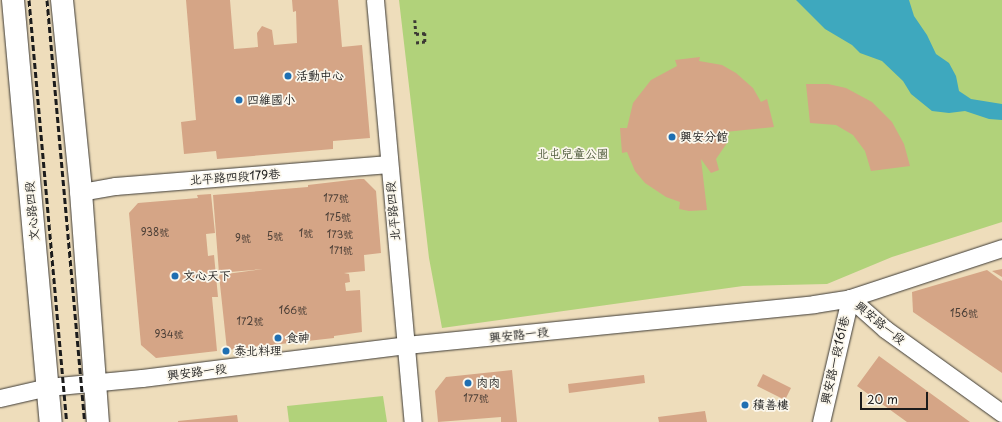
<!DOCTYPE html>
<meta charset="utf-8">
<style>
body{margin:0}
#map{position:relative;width:1002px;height:422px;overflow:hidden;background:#edb;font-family:"Playpen Sans","LXGW WenKai TC",sans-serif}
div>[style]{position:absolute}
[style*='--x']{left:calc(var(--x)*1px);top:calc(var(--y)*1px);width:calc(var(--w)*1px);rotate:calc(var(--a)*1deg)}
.green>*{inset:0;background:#b1d27a}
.water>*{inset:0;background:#3ea8be}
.building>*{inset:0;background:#d5a586}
.path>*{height:2.5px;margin-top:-1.25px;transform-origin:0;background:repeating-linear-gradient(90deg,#3c3934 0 3px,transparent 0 6px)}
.roads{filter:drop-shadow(0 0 1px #3c3934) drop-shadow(0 0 1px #3c3934)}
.minor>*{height:17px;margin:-8.5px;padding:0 8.5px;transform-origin:8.5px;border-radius:8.5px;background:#fff}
.secondary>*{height:22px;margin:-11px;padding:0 11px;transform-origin:11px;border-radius:11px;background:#fff}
.rail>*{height:3px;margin-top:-1.5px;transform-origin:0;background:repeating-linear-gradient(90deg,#1c1c1c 0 6px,transparent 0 9px)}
.dots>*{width:11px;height:11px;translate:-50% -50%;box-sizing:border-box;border:2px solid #fbf7ec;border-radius:50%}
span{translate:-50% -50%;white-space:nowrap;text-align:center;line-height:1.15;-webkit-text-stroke:3.5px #fbf7ec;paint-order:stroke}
.number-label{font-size:10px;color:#4a3e36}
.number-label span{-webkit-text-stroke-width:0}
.poi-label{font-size:12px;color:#1c1c1c}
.left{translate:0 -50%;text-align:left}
.park-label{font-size:12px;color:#505c3d}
.street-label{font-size:12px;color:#1c1c1c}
.scale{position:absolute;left:860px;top:392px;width:68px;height:18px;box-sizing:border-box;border:2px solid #1c1c1c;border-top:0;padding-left:5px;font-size:12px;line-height:14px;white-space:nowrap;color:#1c1c1c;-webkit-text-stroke:3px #fbf7ec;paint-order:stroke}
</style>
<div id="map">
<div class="green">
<i style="clip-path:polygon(399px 0,1002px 0,1002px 222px,892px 257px,827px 284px,743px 286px,442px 328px,429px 258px)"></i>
<i style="clip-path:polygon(383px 396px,387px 422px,289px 422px,287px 406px)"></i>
</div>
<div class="water">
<i style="clip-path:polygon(796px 0,909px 0,914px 16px,927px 35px,936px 54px,949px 63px,956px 76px,959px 91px,971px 99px,1002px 104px,1002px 120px,989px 119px,965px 111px,949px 113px,932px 111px,911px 94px,903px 81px,882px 61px,860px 53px,852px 45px,825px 29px)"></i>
</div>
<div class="building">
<i style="clip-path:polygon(186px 0,230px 0,234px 49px,258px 47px,257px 33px,262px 26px,272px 30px,274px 45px,297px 43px,296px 11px,293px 12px,292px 0,338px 0,342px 47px,362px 45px,370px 138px,333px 141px,333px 149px,217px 159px,216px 151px,184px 154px,181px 122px,196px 120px)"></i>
<i style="clip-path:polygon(700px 57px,699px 61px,722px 65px,736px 73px,753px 88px,761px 102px,767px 99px,774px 127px,725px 132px,723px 142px,727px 143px,716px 159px,719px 170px,711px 173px,701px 159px,707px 210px,689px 211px,679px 209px,680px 202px,666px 197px,645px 183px,635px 171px,627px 152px,622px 153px,620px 128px,627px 128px,633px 103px,651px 80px,677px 66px,675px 60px)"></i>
<i style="clip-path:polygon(806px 84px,828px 84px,846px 88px,872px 102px,892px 122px,904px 144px,910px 166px,871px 171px,865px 151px,853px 135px,836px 125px,810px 123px)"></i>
<i style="clip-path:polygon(359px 179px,364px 179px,376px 191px,381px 253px,364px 255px,365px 271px,344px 273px,349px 274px,350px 282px,345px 283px,346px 291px,360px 290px,362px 332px,334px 336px,334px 338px,227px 350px,219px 275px,263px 269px,219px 273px,213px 195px,308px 187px,308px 185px)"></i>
<i style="clip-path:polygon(211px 194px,215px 233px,206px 234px,208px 256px,214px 255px,218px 297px,212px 297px,217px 351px,156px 358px,141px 345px,129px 213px,138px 203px,198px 198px,197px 195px)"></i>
<i style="clip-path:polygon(1002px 269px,1002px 277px,992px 271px)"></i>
<i style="clip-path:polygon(987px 270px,1002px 281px,1002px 373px,913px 312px,912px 292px)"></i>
<i style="clip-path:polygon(879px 356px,901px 372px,970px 422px,907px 422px,857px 386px)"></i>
<i style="clip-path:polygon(512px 370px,517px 422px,501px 422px,501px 417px,438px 422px,435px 391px,446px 377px)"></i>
<i style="clip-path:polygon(763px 374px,791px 388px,785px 400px,757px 386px)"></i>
<i style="clip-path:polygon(644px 375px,645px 383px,569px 393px,568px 384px)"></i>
<i style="clip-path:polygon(705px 411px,707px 422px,659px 422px,658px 417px)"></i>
<i style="clip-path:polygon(237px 415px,238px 422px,178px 422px,178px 421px)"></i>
</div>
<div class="path">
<i style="--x:415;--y:20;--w:14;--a:86"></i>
<i style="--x:416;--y:34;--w:9;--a:-6"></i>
<i style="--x:425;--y:33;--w:9;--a:90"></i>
<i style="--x:425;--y:42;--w:9;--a:174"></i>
</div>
<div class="roads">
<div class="minor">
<i style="--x:375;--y:0;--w:424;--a:84.9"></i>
<i style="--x:81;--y:192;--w:35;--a:-10"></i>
<i style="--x:115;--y:186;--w:275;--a:-4.6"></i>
<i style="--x:0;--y:398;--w:49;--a:-12.9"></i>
<i style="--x:48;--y:387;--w:94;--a:-5.5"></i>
<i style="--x:142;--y:378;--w:266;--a:-7.1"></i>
<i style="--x:406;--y:345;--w:410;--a:-5.7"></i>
<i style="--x:814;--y:304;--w:36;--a:-9"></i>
<i style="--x:850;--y:298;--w:47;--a:41.5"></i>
<i style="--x:885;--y:329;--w:144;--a:35.7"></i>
<i style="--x:821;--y:422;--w:127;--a:-76.8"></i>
<i style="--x:850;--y:298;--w:160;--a:-18.2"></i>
</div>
<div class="secondary">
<i style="--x:13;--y:0;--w:424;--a:84.9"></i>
<i style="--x:62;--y:0;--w:193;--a:84.3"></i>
<i style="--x:81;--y:192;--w:231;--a:85.8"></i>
</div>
</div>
<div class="rail">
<i style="--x:29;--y:0;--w:424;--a:84.9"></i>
<i style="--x:47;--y:0;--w:424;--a:84.9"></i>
</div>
<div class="dots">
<i style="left:288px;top:76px;background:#1f6fb2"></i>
<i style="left:239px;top:100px;background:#1f6fb2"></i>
<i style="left:672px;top:137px;background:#1f6fb2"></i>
<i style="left:175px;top:276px;background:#1f6fb2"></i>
<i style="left:278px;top:338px;background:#1f6fb2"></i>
<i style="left:226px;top:351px;background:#1f6fb2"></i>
<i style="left:468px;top:383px;background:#1f6fb2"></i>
<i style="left:745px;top:405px;background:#1f6fb2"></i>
</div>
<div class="number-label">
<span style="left:336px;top:198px">177號</span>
<span style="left:338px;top:217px">175號</span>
<span style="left:155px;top:232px">938號</span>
<span style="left:306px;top:233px">1號</span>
<span style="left:340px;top:234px">173號</span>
<span style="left:275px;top:236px">5號</span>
<span style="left:243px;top:238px">9號</span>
<span style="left:341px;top:250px">171號</span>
<span style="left:293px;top:310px">166號</span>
<span style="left:964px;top:313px">156號</span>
<span style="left:250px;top:321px">172號</span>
<span style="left:169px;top:334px">934號</span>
<span style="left:476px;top:398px">177號</span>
</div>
<div class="poi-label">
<span class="left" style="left:296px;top:76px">活動中心</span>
<span class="left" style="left:247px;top:100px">四維國小</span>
<span class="left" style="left:680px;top:137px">興安分館</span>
<span class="left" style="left:183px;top:276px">文心天下</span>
<span class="left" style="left:286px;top:338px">食神</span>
<span class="left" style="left:234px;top:351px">泰北料理</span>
<span class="left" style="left:476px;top:383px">肉肉</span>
<span class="left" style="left:753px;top:405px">積善樓</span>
</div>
<div class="park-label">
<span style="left:573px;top:154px">北屯兒童公園</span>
</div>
<div class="street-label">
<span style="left:235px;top:177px;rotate:-4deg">北平路四段179巷</span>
<span style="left:32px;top:211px;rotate:-95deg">文心路四段</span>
<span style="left:393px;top:211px;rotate:-95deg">北平路四段</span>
<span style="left:880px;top:323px;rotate:39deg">興安路一段</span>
<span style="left:519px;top:335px;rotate:-6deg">興安路一段</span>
<span style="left:835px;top:360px;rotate:-77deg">興安路一段161巷</span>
<span style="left:197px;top:372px;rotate:-7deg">興安路一段</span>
</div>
<div class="scale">20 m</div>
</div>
